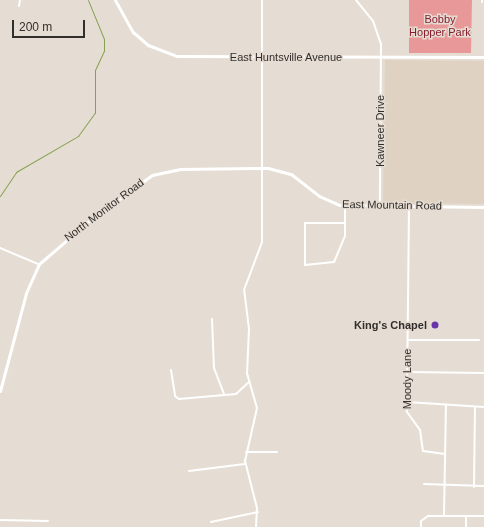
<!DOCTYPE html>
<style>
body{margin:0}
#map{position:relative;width:484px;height:527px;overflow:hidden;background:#e5ddd3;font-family:Arial,sans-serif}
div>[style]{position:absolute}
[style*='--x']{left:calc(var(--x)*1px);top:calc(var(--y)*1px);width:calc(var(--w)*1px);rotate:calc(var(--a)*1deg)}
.built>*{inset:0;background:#dfd2c2}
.green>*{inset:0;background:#e99899}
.stream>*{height:1px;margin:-0.5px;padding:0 0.5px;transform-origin:0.5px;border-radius:0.5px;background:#86a153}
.street>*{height:2px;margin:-1px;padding:0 1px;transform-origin:1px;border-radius:1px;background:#fff}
.secondary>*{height:3px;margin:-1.5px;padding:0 1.5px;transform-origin:1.5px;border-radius:1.5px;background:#fff}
.dots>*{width:11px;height:11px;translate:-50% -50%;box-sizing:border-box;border:2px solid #e5ddd3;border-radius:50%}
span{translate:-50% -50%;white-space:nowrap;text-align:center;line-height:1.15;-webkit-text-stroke:3px #e5ddd3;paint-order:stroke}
.park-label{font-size:11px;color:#871d2c}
.street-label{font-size:11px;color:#322e2b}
.poi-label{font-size:11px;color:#322e2b;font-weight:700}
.right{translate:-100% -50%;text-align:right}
.scale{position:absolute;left:12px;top:20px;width:73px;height:18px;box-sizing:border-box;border:2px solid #322e2b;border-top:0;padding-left:5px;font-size:12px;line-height:14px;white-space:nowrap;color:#322e2b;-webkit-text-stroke:3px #e5ddd3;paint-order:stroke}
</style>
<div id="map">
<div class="built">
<i style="clip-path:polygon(385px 60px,484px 61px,484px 204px,383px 203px)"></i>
</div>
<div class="green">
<i style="clip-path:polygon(409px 0,472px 0,471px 53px,409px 53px)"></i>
</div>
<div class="stream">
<i style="--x:0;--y:196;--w:29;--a:-56"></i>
<i style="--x:16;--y:172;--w:72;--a:-30.1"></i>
<i style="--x:78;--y:136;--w:29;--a:-54"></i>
<i style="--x:95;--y:113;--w:43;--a:-90"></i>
<i style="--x:95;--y:70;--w:21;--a:-65"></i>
<i style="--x:104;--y:51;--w:12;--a:-90"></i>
<i style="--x:104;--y:39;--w:42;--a:-112.3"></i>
</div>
<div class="street">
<i style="--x:356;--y:0;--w:27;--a:51"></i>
<i style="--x:373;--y:21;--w:24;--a:71"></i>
<i style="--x:381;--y:44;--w:162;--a:90.4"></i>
<i style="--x:482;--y:0;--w:2;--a:90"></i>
<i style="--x:19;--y:6;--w:6;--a:-81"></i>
<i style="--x:409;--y:206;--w:206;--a:90.6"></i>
<i style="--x:407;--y:412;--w:22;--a:54"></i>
<i style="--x:420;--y:430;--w:21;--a:82"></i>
<i style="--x:423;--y:451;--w:22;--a:8"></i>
<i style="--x:345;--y:223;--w:40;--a:180"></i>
<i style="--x:305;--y:223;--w:42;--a:90"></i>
<i style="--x:305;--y:265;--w:29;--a:-6"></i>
<i style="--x:334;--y:262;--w:28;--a:-67"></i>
<i style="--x:345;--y:236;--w:30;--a:-90"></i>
<i style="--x:0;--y:248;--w:41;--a:22.8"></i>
<i style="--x:212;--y:319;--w:49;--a:87.7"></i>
<i style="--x:214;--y:368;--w:28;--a:69"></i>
<i style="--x:408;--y:340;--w:71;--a:0"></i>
<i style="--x:171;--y:370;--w:26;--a:81"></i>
<i style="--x:175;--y:396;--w:5;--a:37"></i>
<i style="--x:179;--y:399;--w:57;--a:-5"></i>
<i style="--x:236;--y:394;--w:18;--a:-43"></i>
<i style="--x:407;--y:372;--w:77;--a:0.7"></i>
<i style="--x:407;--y:402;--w:77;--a:3.7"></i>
<i style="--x:246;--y:452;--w:31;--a:0"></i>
<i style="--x:189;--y:471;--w:56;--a:-7.1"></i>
<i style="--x:424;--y:484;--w:60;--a:1.9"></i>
<i style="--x:474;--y:487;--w:80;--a:-89.3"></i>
<i style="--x:444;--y:516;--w:110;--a:-89"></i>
<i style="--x:0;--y:520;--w:48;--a:1.2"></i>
<i style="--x:211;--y:522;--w:48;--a:-12"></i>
<i style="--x:256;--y:527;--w:19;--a:-87"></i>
<i style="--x:257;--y:508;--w:49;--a:-104.3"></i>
<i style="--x:245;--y:461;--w:54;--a:-77.2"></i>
<i style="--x:257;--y:408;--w:35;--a:-106"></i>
<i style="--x:247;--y:374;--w:45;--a:-87.5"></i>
<i style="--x:249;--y:329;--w:39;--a:-97"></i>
<i style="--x:244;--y:290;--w:51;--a:-69.4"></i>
<i style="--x:262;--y:242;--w:242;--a:-90"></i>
<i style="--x:421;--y:527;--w:6;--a:-90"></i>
<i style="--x:421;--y:521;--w:9;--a:-36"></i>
<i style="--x:428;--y:516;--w:56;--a:0"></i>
<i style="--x:466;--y:527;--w:11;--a:-90"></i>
</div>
<div class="secondary">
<i style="--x:115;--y:0;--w:37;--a:61"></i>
<i style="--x:133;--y:32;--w:20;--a:41"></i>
<i style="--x:148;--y:45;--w:31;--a:21"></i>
<i style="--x:177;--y:56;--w:307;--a:0.2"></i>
<i style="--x:0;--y:391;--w:101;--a:-75.1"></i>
<i style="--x:26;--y:293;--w:32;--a:-66"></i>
<i style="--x:39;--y:264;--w:66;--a:-40.7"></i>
<i style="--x:89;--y:221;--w:78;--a:-36.1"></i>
<i style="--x:152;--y:175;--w:29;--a:-12"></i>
<i style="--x:180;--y:169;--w:88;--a:-0.7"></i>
<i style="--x:268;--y:168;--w:24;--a:15"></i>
<i style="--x:291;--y:174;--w:36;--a:38"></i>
<i style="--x:319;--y:196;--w:22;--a:24"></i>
<i style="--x:339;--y:205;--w:145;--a:0.8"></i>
</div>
<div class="dots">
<i style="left:435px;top:325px;background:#6935ac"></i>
</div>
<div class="park-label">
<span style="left:440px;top:26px">Bobby<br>Hopper Park</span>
</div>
<div class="street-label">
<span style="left:286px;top:57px">East Huntsville Avenue</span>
<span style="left:380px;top:131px;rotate:-90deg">Kawneer Drive</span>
<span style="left:392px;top:205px;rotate:1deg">East Mountain Road</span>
<span style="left:104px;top:210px;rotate:-37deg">North Monitor Road</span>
<span style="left:407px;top:379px;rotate:-90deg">Moody Lane</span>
</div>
<div class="poi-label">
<span class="right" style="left:427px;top:325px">King's Chapel</span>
</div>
<div class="scale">200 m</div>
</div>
